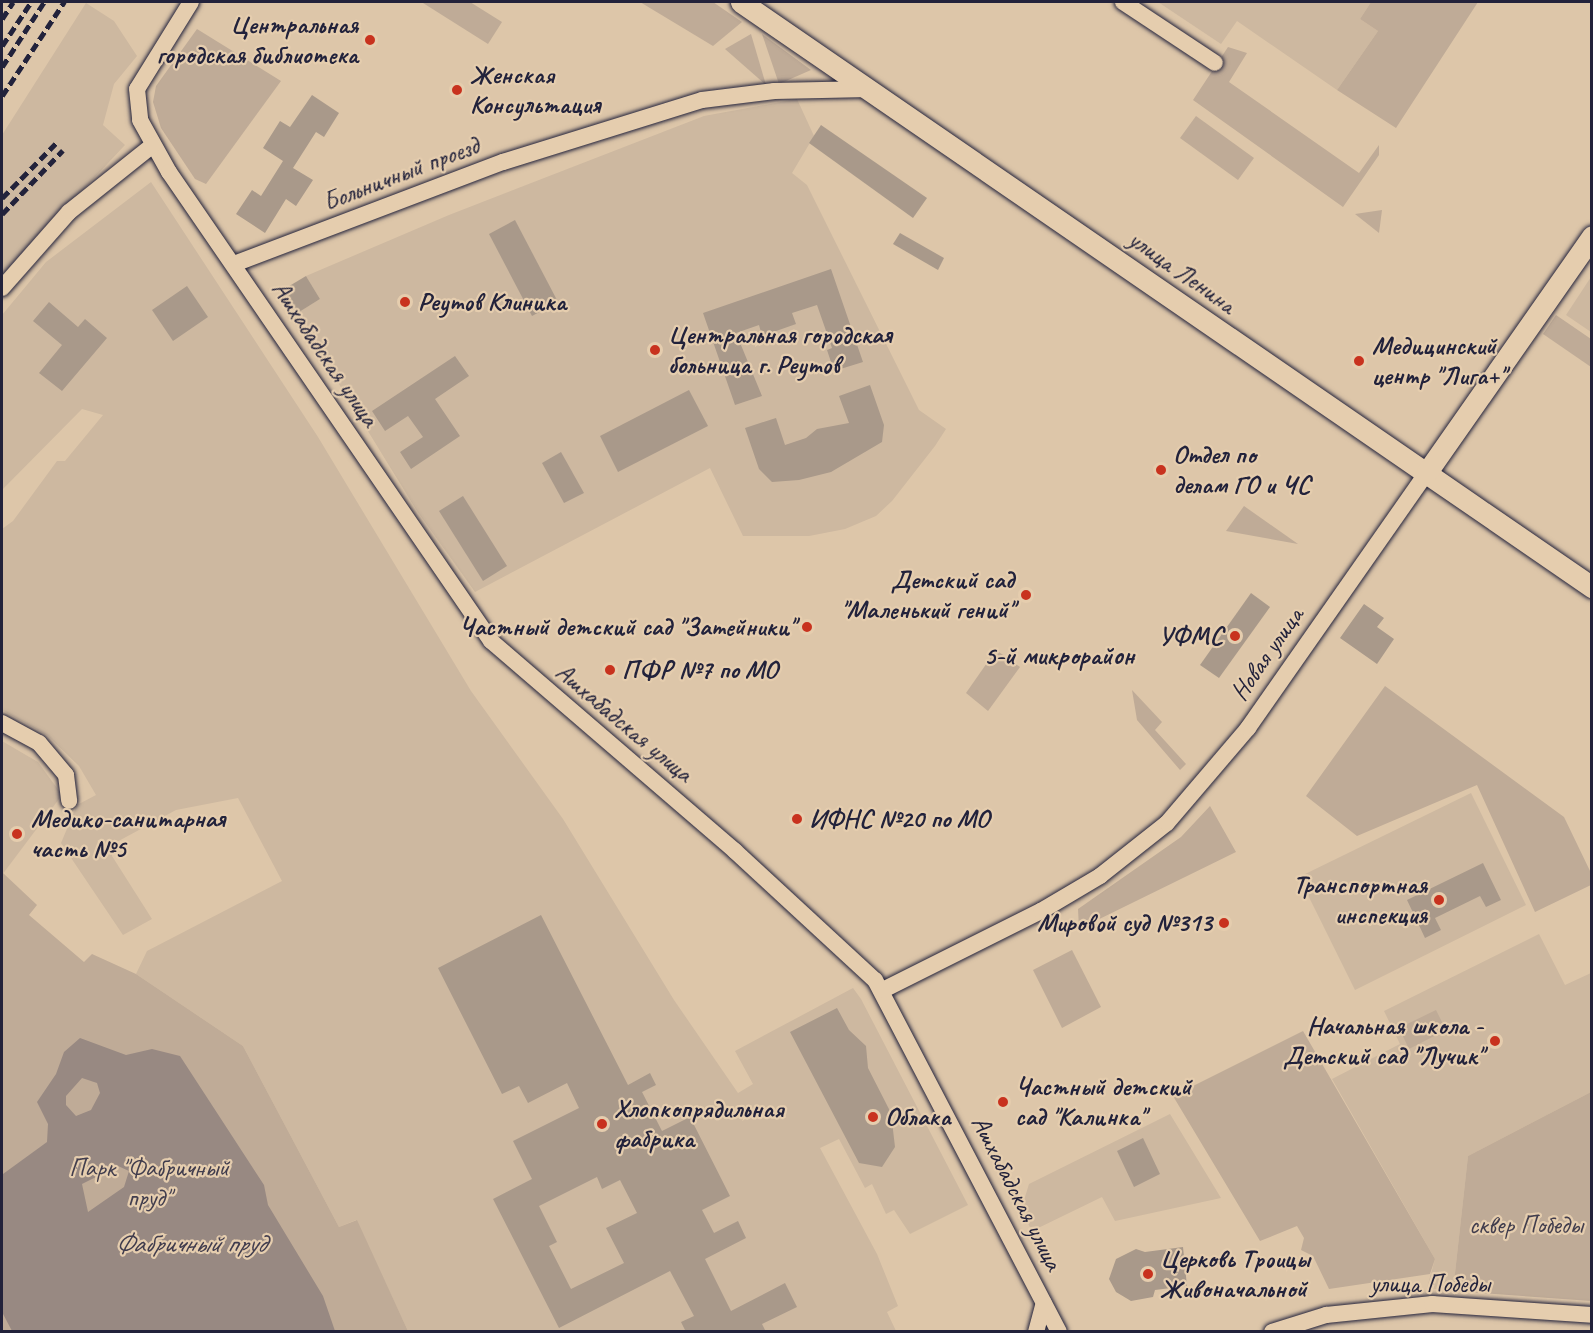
<!DOCTYPE html>
<meta charset="utf-8">
<style>
body{margin:0}
#map{position:relative;width:1593px;height:1333px;overflow:hidden;background:#ddc6a9;font-family:Caveat,sans-serif}
div>[style]{position:absolute}
[style*='--x']{left:calc(var(--x)*1px);top:calc(var(--y)*1px);width:calc(var(--w)*1px);rotate:calc(var(--a)*1deg)}
.built>*{inset:0;background:#cdb8a0}
.green>*{inset:0;background:#bfab97}
.water>*{inset:0;background:#988982}
.building>*{inset:0;background:#a9998a}
.roads{filter:drop-shadow(0 0 2px #22223b) drop-shadow(0 0 2px #22223b)}
.minor>*{height:16px;margin:-8px;padding:0 8px;transform-origin:8px;border-radius:8px;background:#e5cdae}
.tertiary>*{height:21px;margin:-10.5px;padding:0 10.5px;transform-origin:10.5px;border-radius:10.5px;background:#e5cdae}
.rail>*{height:4.5px;margin-top:-2.25px;transform-origin:0;background:repeating-linear-gradient(90deg,#22223b 0 9px,transparent 0 13.5px)}
.dots>*{width:16px;height:16px;translate:-50% -50%;box-sizing:border-box;border:3px solid #e5cdae;border-radius:50%}
span{translate:-50% -50%;white-space:nowrap;text-align:center;line-height:1.15;-webkit-text-stroke:4.5px #e5cdae;paint-order:stroke}
.poi-label{font-size:26px;color:#22223b;font-weight:700}
.right{translate:-100% -50%;text-align:right}
.left{translate:0 -50%;text-align:left}
.street-label{font-size:26px;color:#22223b}
.park-label{font-size:26px;color:#413d4d}
.neighbourhood-label{font-size:27px;color:#22223b;font-weight:700}
.water-label{font-size:27px;color:#403c4d;font-style:italic}
.frame{position:absolute;inset:0;border:3px solid #22223b;pointer-events:none}
</style>
<div id="map">
<div class="built">
<i style="clip-path:polygon(1158px 2px,1371px 2px,1360px 19px,1378px 31px,1337px 90px,1237px 21px,1221px 44px)"></i>
<i style="clip-path:polygon(86px 3px,114px 21px,137px 56px,114px 84px,103px 125px,125px 145px,2px 276px,2px 135px)"></i>
<i style="clip-path:polygon(797px 99px,814px 136px,792px 173px,807px 185px,919px 410px,946px 429px,935px 446px,892px 501px,876px 516px,845px 529px,809px 536px,743px 536px,710px 468px,475px 592px,417px 511px,296px 314px,320px 299px,306px 276px,449px 215px,704px 116px)"></i>
<i style="clip-path:polygon(151px 182px,318px 437px,471px 691px,563px 819px,674px 1000px,738px 1093px,753px 1084px,735px 1051px,853px 988px,861px 999px,968px 1205px,910px 1234px,894px 1210px,886px 1214px,872px 1184px,865px 1188px,839px 1139px,820px 1148px,877px 1254px,898px 1306px,887px 1312px,896px 1331px,408px 1331px,356px 1220px,339px 1227px,243px 1046px,136px 974px,147px 951px,282px 881px,238px 798px,176px 810px,113px 844px,112px 856px,152px 919px,123px 935px,61px 843px,77px 805px,96px 795px,79px 766px,47px 735px,2px 710px,2px 529px,13px 521px,57px 461px,65px 461px,103px 415px,82px 409px,2px 490px,2px 315px,46px 262px)"></i>
<i style="clip-path:polygon(1591px 277px,1591px 332px,1566px 315px)"></i>
<i style="clip-path:polygon(2px 741px,38px 762px,62px 795px,2px 875px)"></i>
<i style="clip-path:polygon(1471px 793px,1526px 905px,1355px 990px,1299px 877px)"></i>
<i style="clip-path:polygon(1539px 934px,1565px 985px,1591px 973px,1591px 1092px,1468px 1156px,1453px 1291px,1427px 1288px,1435px 1259px,1332px 1079px,1400px 1044px,1384px 1011px)"></i>
<i style="clip-path:polygon(1170px 1114px,1221px 1198px,1115px 1221px,1102px 1197px,1032px 1231px,1021px 1210px,1029px 1184px)"></i>
</div>
<div class="green">
<i style="clip-path:polygon(470px 2px,502px 22px,488px 44px,423px 3px)"></i>
<i style="clip-path:polygon(640px 2px,713px 2px,742px 22px,713px 46px)"></i>
<i style="clip-path:polygon(1371px 2px,1478px 2px,1396px 128px,1337px 90px,1378px 31px,1360px 19px)"></i>
<i style="clip-path:polygon(197px 29px,281px 81px,206px 184px,195px 179px,161px 128px,153px 102px,156px 86px)"></i>
<i style="clip-path:polygon(751px 34px,766px 85px,725px 49px)"></i>
<i style="clip-path:polygon(762px 34px,811px 70px,779px 84px)"></i>
<i style="clip-path:polygon(1228px 47px,1247px 53px,1229px 82px,1359px 173px,1379px 145px,1379px 155px,1343px 207px,1193px 100px)"></i>
<i style="clip-path:polygon(1196px 116px,1254px 158px,1238px 180px,1180px 138px)"></i>
<i style="clip-path:polygon(1382px 210px,1379px 233px,1355px 214px)"></i>
<i style="clip-path:polygon(1556px 315px,1591px 339px,1591px 367px,1543px 334px)"></i>
<i style="clip-path:polygon(1244px 506px,1298px 544px,1226px 531px)"></i>
<i style="clip-path:polygon(996px 650px,1020px 667px,988px 711px,966px 693px)"></i>
<i style="clip-path:polygon(1385px 686px,1564px 817px,1591px 873px,1591px 885px,1535px 912px,1477px 785px,1357px 836px,1306px 796px)"></i>
<i style="clip-path:polygon(1132px 690px,1162px 722px,1155px 730px,1186px 764px,1180px 770px,1137px 720px)"></i>
<i style="clip-path:polygon(1210px 806px,1236px 852px,1079px 929px,1078px 909px,1181px 837px)"></i>
<i style="clip-path:polygon(3px 873px,37px 905px,29px 915px,84px 962px,92px 954px,136px 974px,243px 1046px,339px 1227px,357px 1220px,408px 1331px,2px 1332px)"></i>
<i style="clip-path:polygon(1072px 950px,1101px 1007px,1062px 1028px,1033px 970px)"></i>
<i style="clip-path:polygon(1436px 1010px,1446px 1030px,1409px 1049px,1399px 1028px)"></i>
<i style="clip-path:polygon(1303px 1031px,1435px 1259px,1430px 1274px,1329px 1289px,1313px 1256px,1301px 1250px,1304px 1238px,1297px 1226px,1260px 1241px,1173px 1096px)"></i>
<i style="clip-path:polygon(1591px 1092px,1591px 1301px,1453px 1291px,1468px 1156px)"></i>
</div>
<div class="water">
<i style="clip-path:polygon(evenodd,80px 1038px,126px 1055px,152px 1049px,180px 1056px,264px 1185px,268px 1205px,323px 1296px,335px 1331px,12px 1331px,2px 1312px,3px 1174px,47px 1142px,48px 1124px,37px 1102px,56px 1074px,64px 1052px,80px 1038px,82px 1078px,97px 1083px,100px 1093px,91px 1110px,76px 1116px,66px 1105px,66px 1096px,82px 1078px,80px 1038px,118px 1166px,129px 1171px,124px 1187px,88px 1212px,82px 1184px,118px 1166px)"></i>
</div>
<div class="building">
<i style="clip-path:polygon(312px 95px,339px 113px,324px 137px,316px 132px,293px 168px,313px 180px,296px 206px,286px 199px,265px 233px,236px 214px,252px 190px,261px 196px,283px 161px,263px 148px,280px 121px,290px 127px)"></i>
<i style="clip-path:polygon(821px 125px,927px 198px,913px 218px,809px 143px)"></i>
<i style="clip-path:polygon(515px 220px,558px 302px,532px 316px,489px 234px)"></i>
<i style="clip-path:polygon(900px 233px,944px 258px,938px 270px,893px 244px)"></i>
<i style="clip-path:polygon(831px 269px,863px 362px,834px 371px,827px 350px,832px 348px,817px 305px,792px 313px,796px 324px,762px 336px,759px 325px,736px 333px,762px 396px,735px 405px,703px 313px)"></i>
<i style="clip-path:polygon(306px 276px,320px 299px,296px 314px,281px 291px)"></i>
<i style="clip-path:polygon(187px 286px,208px 317px,173px 341px,152px 310px)"></i>
<i style="clip-path:polygon(49px 302px,78px 327px,85px 319px,107px 338px,62px 391px,39px 373px,62px 345px,33px 321px)"></i>
<i style="clip-path:polygon(455px 356px,469px 376px,435px 399px,460px 436px,411px 469px,400px 452px,423px 437px,408px 416px,385px 431px,372px 411px)"></i>
<i style="clip-path:polygon(870px 385px,884px 425px,882px 442px,831px 472px,799px 480px,772px 482px,759px 469px,745px 428px,776px 418px,785px 445px,806px 438px,817px 429px,849px 423px,839px 396px)"></i>
<i style="clip-path:polygon(689px 390px,708px 426px,618px 472px,600px 436px)"></i>
<i style="clip-path:polygon(561px 452px,584px 493px,564px 503px,542px 463px)"></i>
<i style="clip-path:polygon(463px 496px,507px 566px,483px 581px,439px 511px)"></i>
<i style="clip-path:polygon(1251px 593px,1270px 607px,1219px 678px,1200px 665px)"></i>
<i style="clip-path:polygon(1364px 604px,1384px 618px,1377px 627px,1394px 639px,1377px 664px,1340px 638px)"></i>
<i style="clip-path:polygon(1483px 863px,1501px 900px,1486px 907px,1480px 896px,1435px 918px,1441px 930px,1425px 938px,1407px 900px)"></i>
<i style="clip-path:polygon(evenodd,541px 915px,628px 1085px,650px 1073px,656px 1085px,642px 1092px,662px 1131px,690px 1117px,730px 1196px,702px 1210px,714px 1233px,738px 1221px,746px 1238px,705px 1259px,731px 1311px,785px 1283px,797px 1307px,762px 1324px,766px 1332px,686px 1332px,681px 1322px,694px 1316px,670px 1271px,559px 1328px,493px 1199px,532px 1179px,513px 1141px,579px 1108px,567px 1083px,528px 1103px,519px 1086px,502px 1094px,438px 968px,541px 915px,597px 1177px,602px 1189px,620px 1180px,637px 1213px,606px 1228px,624px 1263px,571px 1289px,549px 1246px,557px 1242px,539px 1206px,597px 1177px)"></i>
<i style="clip-path:polygon(837px 1008px,849px 1030px,866px 1046px,868px 1068px,891px 1113px,895px 1147px,882px 1167px,859px 1163px,790px 1032px)"></i>
<i style="clip-path:polygon(1143px 1138px,1160px 1174px,1134px 1187px,1117px 1151px)"></i>
<i style="clip-path:polygon(1183px 1247px,1187px 1286px,1155px 1290px,1153px 1297px,1131px 1301px,1116px 1292px,1109px 1279px,1116px 1259px,1136px 1249px,1145px 1252px)"></i>
</div>
<div class="roads">
<div class="minor">
<i style="--x:191;--y:2;--w:102;--a:121.8"></i>
<i style="--x:137;--y:89;--w:31;--a:84"></i>
<i style="--x:140;--y:120;--w:60;--a:60.9"></i>
<i style="--x:169;--y:172;--w:569;--a:55.53"></i>
<i style="--x:491;--y:641;--w:322;--a:40.7"></i>
<i style="--x:735;--y:851;--w:190;--a:42.7"></i>
<i style="--x:875;--y:980;--w:397;--a:62.4"></i>
<i style="--x:1123;--y:2;--w:110;--a:33.5"></i>
<i style="--x:234;--y:264;--w:288;--a:-20.8"></i>
<i style="--x:503;--y:162;--w:208;--a:-17.3"></i>
<i style="--x:702;--y:100;--w:73;--a:-7.1"></i>
<i style="--x:774;--y:91;--w:96;--a:-1.2"></i>
<i style="--x:2;--y:288;--w:101;--a:-48.6"></i>
<i style="--x:69;--y:212;--w:107;--a:-38.6"></i>
<i style="--x:2;--y:723;--w:42;--a:28.4"></i>
<i style="--x:39;--y:743;--w:42;--a:49.8"></i>
<i style="--x:66;--y:775;--w:26;--a:83"></i>
<i style="--x:883;--y:990;--w:177;--a:-26.6"></i>
<i style="--x:1041;--y:911;--w:69;--a:-30.7"></i>
<i style="--x:1100;--y:876;--w:85;--a:-38.3"></i>
<i style="--x:1167;--y:823;--w:125;--a:-49.5"></i>
<i style="--x:1248;--y:728;--w:312;--a:-55"></i>
<i style="--x:1036;--y:1332;--w:30;--a:-75"></i>
<i style="--x:1272;--y:1332;--w:57;--a:-17.5"></i>
<i style="--x:1326;--y:1315;--w:107;--a:-5.9"></i>
<i style="--x:1432;--y:1304;--w:160;--a:3.9"></i>
</div>
<div class="tertiary">
<i style="--x:741;--y:2;--w:1033;--a:34.51"></i>
<i style="--x:1427;--y:472;--w:288;--a:-55"></i>
</div>
</div>
<div class="rail">
<i style="--x:2;--y:19;--w:20;--a:-57"></i>
<i style="--x:2;--y:46;--w:53;--a:-56.6"></i>
<i style="--x:2;--y:67;--w:77;--a:-57.1"></i>
<i style="--x:2;--y:96;--w:113;--a:-56.6"></i>
<i style="--x:2;--y:198;--w:77;--a:-45.5"></i>
<i style="--x:2;--y:214;--w:88;--a:-46.4"></i>
</div>
<div class="dots">
<i style="left:370px;top:40px;background:#c8321e"></i>
<i style="left:457px;top:90px;background:#c8321e"></i>
<i style="left:405px;top:302px;background:#c8321e"></i>
<i style="left:655px;top:350px;background:#c8321e"></i>
<i style="left:1359px;top:361px;background:#c8321e"></i>
<i style="left:1161px;top:470px;background:#c8321e"></i>
<i style="left:1026px;top:595px;background:#c8321e"></i>
<i style="left:807px;top:627px;background:#c8321e"></i>
<i style="left:1235px;top:636px;background:#c8321e"></i>
<i style="left:610px;top:670px;background:#c8321e"></i>
<i style="left:797px;top:819px;background:#c8321e"></i>
<i style="left:17px;top:834px;background:#c8321e"></i>
<i style="left:1439px;top:900px;background:#c8321e"></i>
<i style="left:1224px;top:923px;background:#c8321e"></i>
<i style="left:1495px;top:1041px;background:#c8321e"></i>
<i style="left:1003px;top:1102px;background:#c8321e"></i>
<i style="left:873px;top:1117px;background:#c8321e"></i>
<i style="left:602px;top:1124px;background:#c8321e"></i>
<i style="left:1148px;top:1274px;background:#c8321e"></i>
</div>
<div class="poi-label">
<span class="right" style="left:358px;top:40px">Центральная<br>городская библиотека</span>
<span class="left" style="left:470px;top:90px">Женская<br>Консультация</span>
<span class="left" style="left:418px;top:302px">Реутов Клиника</span>
<span class="left" style="left:668px;top:350px">Центральная городская<br>больница г. Реутов</span>
<span class="left" style="left:1372px;top:361px">Медицинский<br>центр "Лига+"</span>
<span class="left" style="left:1173px;top:470px">Отдел по<br>делам ГО и ЧС</span>
<span class="right" style="left:1014px;top:595px">Детский сад<br>"Маленький гений"</span>
<span class="right" style="left:795px;top:627px">Частный детский сад "Затейники"</span>
<span class="right" style="left:1223px;top:636px">УФМС</span>
<span class="left" style="left:622px;top:670px">ПФР №7 по МО</span>
<span class="left" style="left:31px;top:834px">Медико-санитарная<br>часть №5</span>
<span class="left" style="left:809px;top:819px">ИФНС №20 по МО</span>
<span class="right" style="left:1427px;top:900px">Транспортная<br>инспекция</span>
<span class="right" style="left:1212px;top:923px">Мировой суд №313</span>
<span class="right" style="left:1483px;top:1041px">Начальная школа -<br>Детский сад "Лучик"</span>
<span class="left" style="left:1015px;top:1102px">Частный детский<br>сад "Калинка"</span>
<span class="left" style="left:614px;top:1124px">Хлопкопрядильная<br>фабрика</span>
<span class="left" style="left:885px;top:1117px">Облака</span>
<span class="left" style="left:1160px;top:1274px">Церковь Троицы<br>Живоначальной</span>
</div>
<div class="street-label">
<span style="left:401px;top:174px;rotate:-21deg">Больничный проезд</span>
<span style="left:1182px;top:272px;rotate:35deg">улица Ленина</span>
<span style="left:325px;top:354px;rotate:56deg">Ашхабадская улица</span>
<span style="left:1267px;top:654px;rotate:-55deg">Новая улица</span>
<span style="left:624px;top:723px;rotate:40deg">Ашхабадская улица</span>
<span style="left:1017px;top:1193px;rotate:63deg">Ашхабадская улица</span>
<span style="left:1430px;top:1284px">улица Победы</span>
</div>
<div class="park-label">
<span style="left:149px;top:1183px">Парк "Фабричный<br>пруд"</span>
<span style="left:1526px;top:1225px">сквер Победы</span>
</div>
<div class="neighbourhood-label">
<span style="left:1059px;top:656px">5-й микрорайон</span>
</div>
<div class="water-label">
<span style="left:190px;top:1244px">Фабричный пруд</span>
</div>
<div class="frame"></div>
</div>
